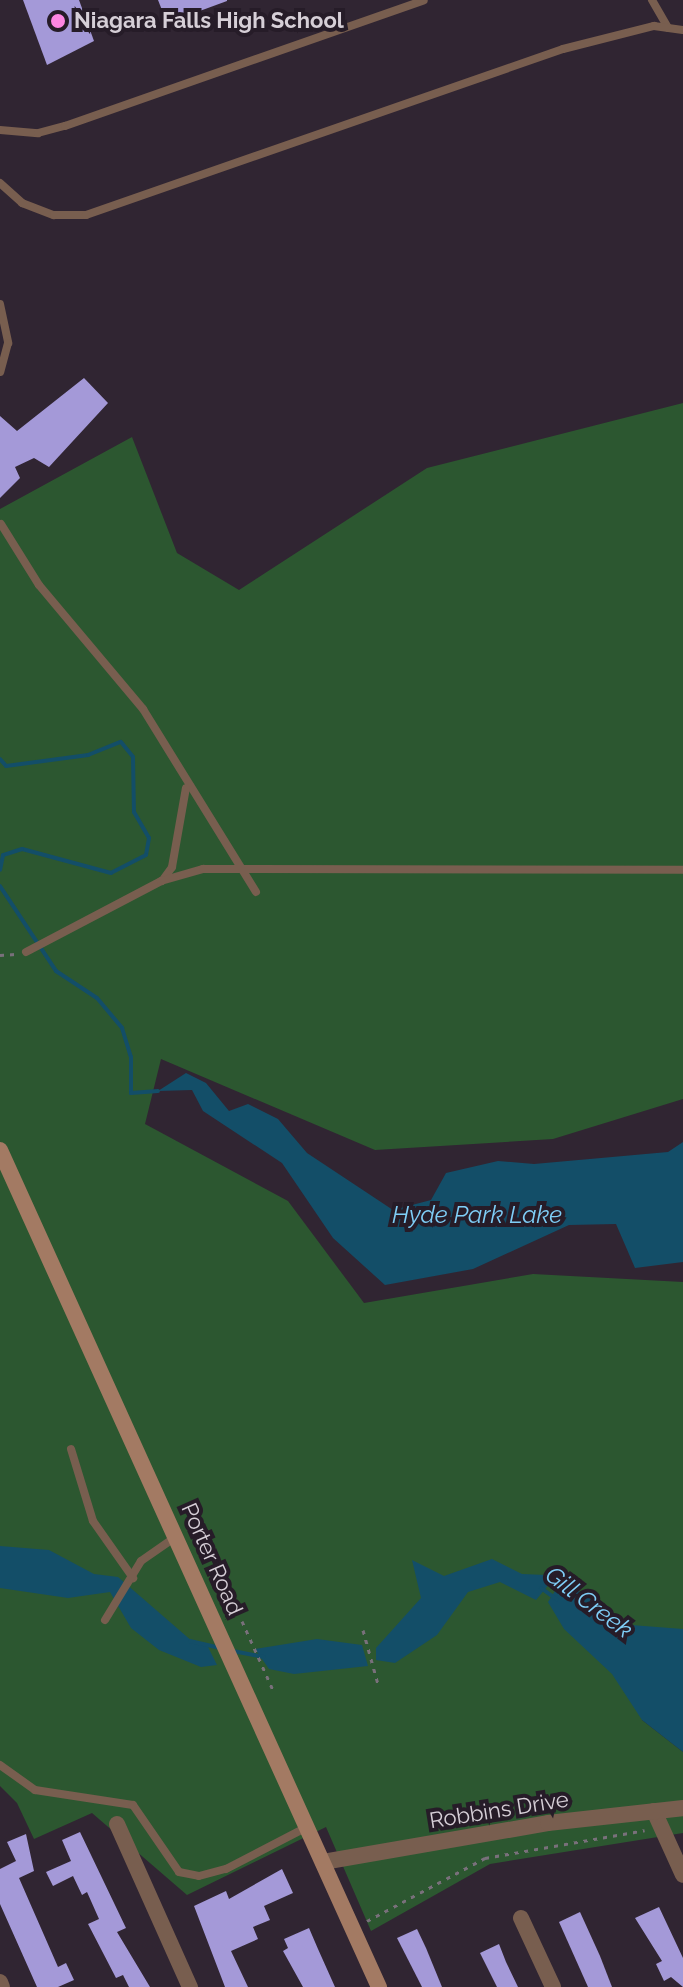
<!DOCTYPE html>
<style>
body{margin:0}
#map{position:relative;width:683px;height:1987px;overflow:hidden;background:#302532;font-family:Raleway,sans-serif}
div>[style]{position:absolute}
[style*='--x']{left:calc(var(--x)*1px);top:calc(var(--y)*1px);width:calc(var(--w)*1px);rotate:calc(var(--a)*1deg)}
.green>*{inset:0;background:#2c5730}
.water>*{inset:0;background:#134e68}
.stream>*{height:4px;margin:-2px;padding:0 2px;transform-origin:2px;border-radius:2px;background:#134e68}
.building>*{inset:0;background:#a499d8}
.path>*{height:3px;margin-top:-1.5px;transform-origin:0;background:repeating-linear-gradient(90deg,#79707b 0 4px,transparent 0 10px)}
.service>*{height:8px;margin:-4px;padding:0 4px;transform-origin:4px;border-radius:4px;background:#785e4f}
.minor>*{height:16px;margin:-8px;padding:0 8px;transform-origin:8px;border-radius:8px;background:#785e4f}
.secondary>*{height:16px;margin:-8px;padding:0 8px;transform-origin:8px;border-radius:8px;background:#a37a63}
.dots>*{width:22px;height:22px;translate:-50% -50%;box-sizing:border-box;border:4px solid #261c28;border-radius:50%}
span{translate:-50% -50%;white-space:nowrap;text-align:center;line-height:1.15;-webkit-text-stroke:8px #261c28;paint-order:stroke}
.poi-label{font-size:22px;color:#d6cfd7;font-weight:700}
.left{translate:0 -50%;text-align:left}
.street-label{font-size:22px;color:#d6cfd7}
.water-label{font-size:24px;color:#7fcef7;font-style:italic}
</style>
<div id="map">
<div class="green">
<i style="clip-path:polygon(683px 403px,683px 1099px,553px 1139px,375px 1150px,161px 1059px,145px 1124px,288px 1201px,364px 1303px,533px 1274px,683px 1282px,683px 1656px,642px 1720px,683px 1752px,683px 1833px,490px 1864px,371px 1931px,326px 1827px,187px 1895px,92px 1813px,34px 1839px,17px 1803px,0 1786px,0 509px,132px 437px,177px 553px,239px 590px,427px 468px)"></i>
</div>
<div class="water">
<i style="clip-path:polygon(186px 1073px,206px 1083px,229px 1111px,248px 1104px,278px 1119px,307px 1153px,393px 1210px,431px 1200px,446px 1173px,498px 1161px,534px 1164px,668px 1152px,683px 1142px,683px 1262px,635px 1268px,616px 1224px,569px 1225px,473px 1269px,385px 1285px,333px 1238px,282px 1163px,203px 1111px,192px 1090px,158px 1091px)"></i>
<i style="clip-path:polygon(0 1546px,49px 1550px,94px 1574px,118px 1577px,193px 1642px,207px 1645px,217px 1665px,201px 1667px,159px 1650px,131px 1628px,110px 1592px,68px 1598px,0 1588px)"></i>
<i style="clip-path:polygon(492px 1559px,522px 1574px,546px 1575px,551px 1582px,536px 1600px,500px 1582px,468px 1592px,437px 1635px,395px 1663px,376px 1660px,376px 1648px,421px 1598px,412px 1560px,444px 1576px)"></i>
<i style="clip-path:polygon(562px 1580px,631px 1625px,683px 1629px,683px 1752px,642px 1720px,612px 1674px,564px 1629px,548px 1602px)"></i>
<i style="clip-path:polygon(317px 1639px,362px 1645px,368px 1666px,294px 1674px,269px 1669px,255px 1649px)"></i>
</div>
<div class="stream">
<i style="--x:0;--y:759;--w:9;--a:49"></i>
<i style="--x:6;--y:766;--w:83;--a:-7.6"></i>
<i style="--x:88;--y:755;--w:35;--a:-22"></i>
<i style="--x:121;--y:742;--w:19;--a:51"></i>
<i style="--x:133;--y:757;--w:55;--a:89"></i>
<i style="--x:134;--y:812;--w:30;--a:60"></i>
<i style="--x:149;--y:838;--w:17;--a:100"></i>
<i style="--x:146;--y:855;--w:39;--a:153"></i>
<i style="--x:111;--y:873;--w:92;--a:-164.9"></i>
<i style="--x:22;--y:849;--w:20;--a:162"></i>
<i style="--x:3;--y:855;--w:15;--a:101"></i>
<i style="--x:0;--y:886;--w:102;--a:56.6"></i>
<i style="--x:56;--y:971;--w:49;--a:33.4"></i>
<i style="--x:97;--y:998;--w:39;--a:50"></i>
<i style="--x:122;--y:1028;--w:30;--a:73"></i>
<i style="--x:131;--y:1057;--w:36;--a:90"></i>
<i style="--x:131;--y:1093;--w:27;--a:-4"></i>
<i style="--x:541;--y:1588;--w:19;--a:36"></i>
<i style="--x:190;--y:1641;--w:31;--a:13"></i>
<i style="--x:233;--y:1651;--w:31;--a:11"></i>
</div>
<div class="building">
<i style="clip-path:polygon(23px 0,79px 0,94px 41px,47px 65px)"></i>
<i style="clip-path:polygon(158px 0,227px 0,227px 1px,167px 23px)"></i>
<i style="clip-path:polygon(84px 378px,108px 403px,49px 467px,34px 458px,15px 467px,20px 478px,0 498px,0 416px,17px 431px)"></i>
<i style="clip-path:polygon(80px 1832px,126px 1928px,117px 1932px,150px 1987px,129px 1987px,123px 1975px,116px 1978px,88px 1924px,99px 1919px,87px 1892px,82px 1895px,73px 1876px,53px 1886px,46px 1872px,71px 1861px,62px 1840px)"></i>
<i style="clip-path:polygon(26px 1834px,34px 1871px,19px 1878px,58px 1967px,66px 1963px,74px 1980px,58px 1987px,37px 1987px,0 1904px,0 1869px,16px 1861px,7px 1842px)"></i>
<i style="clip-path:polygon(282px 1869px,293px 1893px,264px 1906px,270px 1920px,253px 1927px,258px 1939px,231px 1951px,248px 1987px,225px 1987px,194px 1906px,226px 1891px,229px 1899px)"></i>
<i style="clip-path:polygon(659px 1907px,683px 1958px,683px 1987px,671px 1977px,664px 1981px,656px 1964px,662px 1961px,635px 1918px)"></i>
<i style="clip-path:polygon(580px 1912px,600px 1956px,612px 1987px,588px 1987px,559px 1922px)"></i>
<i style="clip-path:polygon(309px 1928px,318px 1949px,335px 1987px,303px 1987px,283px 1951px,288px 1948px,284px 1939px)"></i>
<i style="clip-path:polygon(417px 1929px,426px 1948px,442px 1987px,422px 1987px,397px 1938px)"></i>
<i style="clip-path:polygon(499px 1944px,506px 1962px,518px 1987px,497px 1987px,480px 1953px)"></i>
</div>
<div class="path">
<i style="--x:0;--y:955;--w:16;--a:-4"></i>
<i style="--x:242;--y:1621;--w:76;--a:65.8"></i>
<i style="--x:363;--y:1630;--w:56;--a:74.5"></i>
<i style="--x:367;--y:1921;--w:134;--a:-28.1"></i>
<i style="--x:485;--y:1858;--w:162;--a:-9.9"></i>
</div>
<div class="service">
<i style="--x:652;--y:0;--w:32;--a:60"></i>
<i style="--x:0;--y:130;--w:38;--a:5"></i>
<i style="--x:38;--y:133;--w:28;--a:-15"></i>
<i style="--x:65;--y:126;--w:380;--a:-19.3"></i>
<i style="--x:0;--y:183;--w:30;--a:42"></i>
<i style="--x:22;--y:203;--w:34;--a:21"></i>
<i style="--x:54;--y:215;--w:32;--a:0"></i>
<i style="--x:86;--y:215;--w:505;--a:-19.19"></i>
<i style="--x:563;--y:49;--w:94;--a:-14.2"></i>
<i style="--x:654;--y:26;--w:29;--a:8"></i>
<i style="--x:0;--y:304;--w:40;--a:78"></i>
<i style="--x:8;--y:343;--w:30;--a:105"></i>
<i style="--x:1;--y:524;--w:72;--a:58.1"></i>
<i style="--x:39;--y:585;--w:162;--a:50"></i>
<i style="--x:143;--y:709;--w:215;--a:58.3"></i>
<i style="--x:162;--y:881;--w:17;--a:-54"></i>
<i style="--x:172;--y:867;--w:80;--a:-80"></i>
<i style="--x:26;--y:952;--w:153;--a:-27.7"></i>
<i style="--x:161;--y:881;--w:44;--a:-15.9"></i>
<i style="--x:203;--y:869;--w:480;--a:0.1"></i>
<i style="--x:71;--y:1449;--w:75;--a:73"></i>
<i style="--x:93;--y:1521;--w:70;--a:54.9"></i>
<i style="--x:105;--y:1620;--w:69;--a:-58.6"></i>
<i style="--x:141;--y:1561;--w:44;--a:-34.8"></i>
<i style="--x:0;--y:1765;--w:43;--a:35.5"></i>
<i style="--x:35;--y:1790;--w:99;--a:8.7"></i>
<i style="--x:133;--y:1805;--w:81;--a:55.5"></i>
<i style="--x:179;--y:1872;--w:20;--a:11"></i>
<i style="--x:199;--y:1876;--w:28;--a:-15"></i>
<i style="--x:226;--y:1869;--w:91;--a:-27.4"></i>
</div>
<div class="minor">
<i style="--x:654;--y:1811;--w:70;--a:65.6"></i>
<i style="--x:117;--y:1824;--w:179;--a:65.9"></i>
<i style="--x:323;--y:1862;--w:228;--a:-9.8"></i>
<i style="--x:548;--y:1823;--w:136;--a:-6.3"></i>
<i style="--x:521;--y:1918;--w:76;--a:65.1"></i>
<i style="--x:0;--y:1982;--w:5;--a:68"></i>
</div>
<div class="secondary">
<i style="--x:0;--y:1150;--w:919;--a:65.64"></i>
</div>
<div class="dots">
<i style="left:58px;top:21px;background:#fd86e2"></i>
</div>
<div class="poi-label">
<span class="left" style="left:74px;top:21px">Niagara Falls High School</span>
</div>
<div class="street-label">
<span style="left:212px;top:1559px;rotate:66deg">Porter Road</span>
<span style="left:499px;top:1810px;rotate:-9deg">Robbins Drive</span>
</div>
<div class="water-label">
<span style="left:477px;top:1215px">Hyde Park Lake</span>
<span style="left:589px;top:1602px;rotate:37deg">Gill Creek</span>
</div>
</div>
